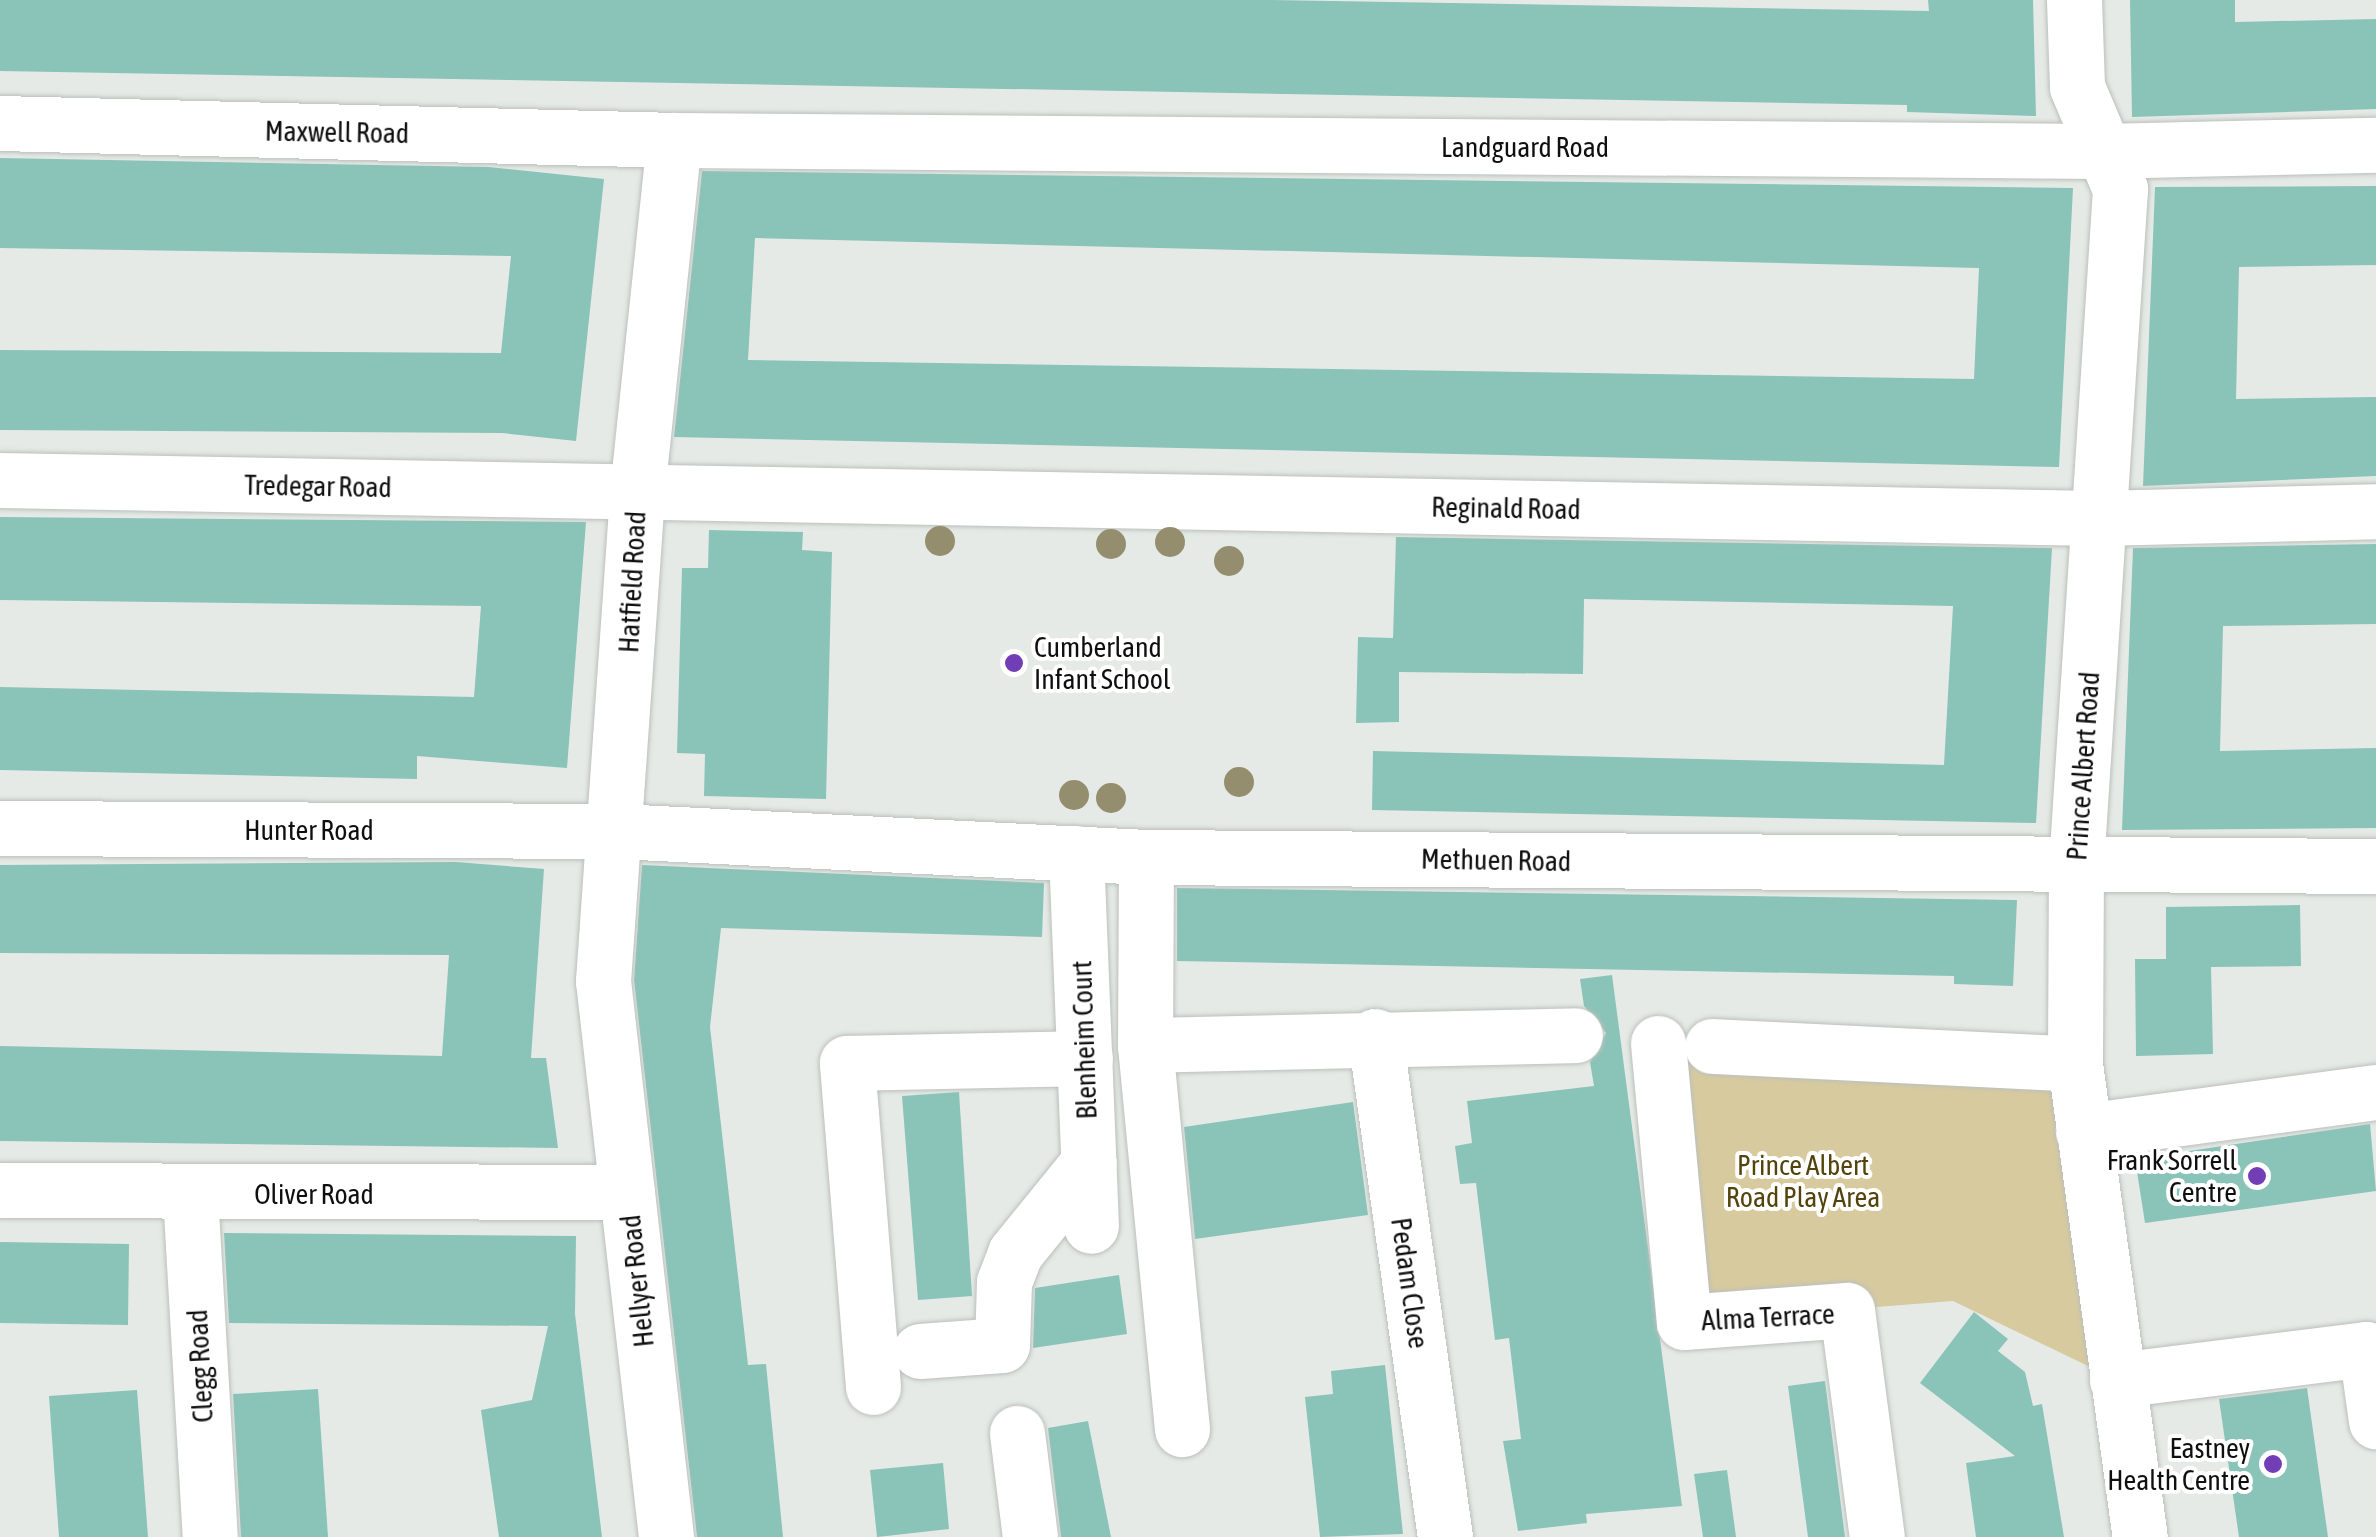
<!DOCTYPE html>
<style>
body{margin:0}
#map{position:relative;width:2376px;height:1537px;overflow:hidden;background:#e5eae6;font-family:"Asap Condensed",sans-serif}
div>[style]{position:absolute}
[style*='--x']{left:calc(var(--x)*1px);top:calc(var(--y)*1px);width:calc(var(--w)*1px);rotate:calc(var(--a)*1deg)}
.green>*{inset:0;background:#d8ca9f}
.building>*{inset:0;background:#8ac3b8}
.roads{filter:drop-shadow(0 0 2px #bbc0bc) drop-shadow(0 0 2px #bbc0bc)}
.minor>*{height:55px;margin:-27.5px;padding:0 27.5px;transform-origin:27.5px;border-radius:27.5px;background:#fff}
.trees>*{width:30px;height:30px;margin:-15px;border-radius:50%;background:#958e6e}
.dots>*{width:28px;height:28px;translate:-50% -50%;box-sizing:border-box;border:5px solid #fff;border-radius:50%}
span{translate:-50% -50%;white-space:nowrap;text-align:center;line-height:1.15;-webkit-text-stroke:8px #fff;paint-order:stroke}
.street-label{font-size:28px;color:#0e0f0e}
.poi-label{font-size:28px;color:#0e0f0e}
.left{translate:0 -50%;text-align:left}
.right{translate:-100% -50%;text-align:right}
.park-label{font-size:28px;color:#53430c}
</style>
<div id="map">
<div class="green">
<i style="clip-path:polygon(1658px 1043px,2075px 1064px,2117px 1380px,1953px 1301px,1684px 1322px)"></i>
</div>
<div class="building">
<i style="clip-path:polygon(0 0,1271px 0,1929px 11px,1928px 0,2033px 0,2036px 116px,1907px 112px,1907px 105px,0 71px)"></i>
<i style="clip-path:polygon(2130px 0,2235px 0,2235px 22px,2376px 19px,2376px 109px,2132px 117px)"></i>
<i style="clip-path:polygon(0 158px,489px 167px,604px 179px,576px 441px,502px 433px,0 430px,0 350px,501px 353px,511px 256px,0 248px)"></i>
<i style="clip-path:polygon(evenodd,702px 171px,2073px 188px,2059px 467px,674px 437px,702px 171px,755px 238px,1979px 268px,1974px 379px,748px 360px,755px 238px)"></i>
<i style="clip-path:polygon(2376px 186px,2376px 265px,2239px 267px,2236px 399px,2376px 397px,2376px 476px,2143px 486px,2155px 187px)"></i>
<i style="clip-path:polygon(0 517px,586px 522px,567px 768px,417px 756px,417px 779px,0 770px,0 687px,474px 697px,481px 606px,0 600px)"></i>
<i style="clip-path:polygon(709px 530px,803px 532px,802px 550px,832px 552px,826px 799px,704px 796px,705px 754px,677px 753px,682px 568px,708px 568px)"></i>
<i style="clip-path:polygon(1396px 537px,2052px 548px,2036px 823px,1372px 810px,1373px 751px,1944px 765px,1953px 606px,1584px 599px,1583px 674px,1399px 672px,1399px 722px,1356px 723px,1358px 637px,1393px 638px)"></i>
<i style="clip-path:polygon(2376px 544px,2376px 624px,2223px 626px,2220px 751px,2376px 748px,2376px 828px,2122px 830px,2133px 548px)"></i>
<i style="clip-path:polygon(456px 862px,544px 869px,531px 1058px,546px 1058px,558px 1148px,0 1141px,0 1046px,442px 1056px,449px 955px,0 953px,0 865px)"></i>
<i style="clip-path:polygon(642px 865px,1044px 883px,1042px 937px,721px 928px,710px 1027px,748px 1365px,766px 1364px,783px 1537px,697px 1537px,634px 980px)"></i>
<i style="clip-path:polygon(1177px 888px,2017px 900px,2013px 986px,1954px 984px,1954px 976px,1177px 961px)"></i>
<i style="clip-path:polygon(2300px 905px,2301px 966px,2211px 967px,2213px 1054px,2136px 1056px,2135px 959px,2166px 959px,2166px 907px)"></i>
<i style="clip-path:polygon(1612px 975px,1682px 1506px,1586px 1514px,1587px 1523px,1518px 1531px,1503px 1441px,1521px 1439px,1509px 1338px,1495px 1340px,1476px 1183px,1460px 1184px,1455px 1146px,1472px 1143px,1467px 1101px,1594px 1086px,1590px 1062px,1606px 1033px,1584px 1006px,1580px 979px)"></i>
<i style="clip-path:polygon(959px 1092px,972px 1296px,918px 1300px,902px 1096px)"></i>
<i style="clip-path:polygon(1353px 1102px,1368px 1215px,1195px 1239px,1184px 1127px)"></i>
<i style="clip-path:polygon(2370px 1124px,2376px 1191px,2145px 1223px,2135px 1159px)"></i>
<i style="clip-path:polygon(224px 1233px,576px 1236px,575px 1314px,602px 1537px,499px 1537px,481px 1410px,532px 1400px,548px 1326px,229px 1323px)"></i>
<i style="clip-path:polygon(0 1242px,129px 1244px,128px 1325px,0 1323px)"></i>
<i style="clip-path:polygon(1119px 1275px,1127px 1334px,1033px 1348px,1035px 1288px)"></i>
<i style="clip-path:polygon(1974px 1312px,2008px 1339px,1998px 1351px,2025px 1372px,2033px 1406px,2042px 1404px,2064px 1537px,1976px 1537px,1966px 1463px,2015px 1456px,1920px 1383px)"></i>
<i style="clip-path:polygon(1385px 1365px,1403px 1534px,1320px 1537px,1305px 1397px,1333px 1394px,1331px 1371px)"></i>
<i style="clip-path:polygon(1825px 1381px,1845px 1537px,1808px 1537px,1788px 1386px)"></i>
<i style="clip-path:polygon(2307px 1388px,2328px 1537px,2239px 1537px,2219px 1399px)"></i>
<i style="clip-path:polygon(318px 1389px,328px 1537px,241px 1537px,233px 1394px)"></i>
<i style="clip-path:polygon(137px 1390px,148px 1537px,59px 1537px,49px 1396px)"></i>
<i style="clip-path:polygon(1088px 1421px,1111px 1537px,1061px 1537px,1048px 1428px)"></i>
<i style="clip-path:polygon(943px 1463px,949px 1529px,877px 1537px,870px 1470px)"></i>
<i style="clip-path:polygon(1727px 1470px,1736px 1537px,1703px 1537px,1694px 1474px)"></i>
</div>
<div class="roads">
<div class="minor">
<i style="--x:2074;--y:0;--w:87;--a:88"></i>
<i style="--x:2077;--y:87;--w:111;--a:67.1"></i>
<i style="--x:2120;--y:189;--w:678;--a:93.72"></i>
<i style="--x:2076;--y:866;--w:198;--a:90.3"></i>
<i style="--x:2075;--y:1064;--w:477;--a:82.2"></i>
<i style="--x:0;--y:123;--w:674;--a:1.44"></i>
<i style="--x:674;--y:140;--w:1428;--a:0.44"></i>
<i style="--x:2102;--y:151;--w:274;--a:-1.3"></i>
<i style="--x:0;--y:480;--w:2099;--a:1.04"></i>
<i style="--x:2099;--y:518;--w:277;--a:-1.4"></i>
<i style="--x:0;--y:828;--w:617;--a:0.28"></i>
<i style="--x:617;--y:831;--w:530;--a:2.81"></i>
<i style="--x:1146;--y:857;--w:1230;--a:0.42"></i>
<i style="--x:1076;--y:853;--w:373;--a:87.7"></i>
<i style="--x:1146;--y:857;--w:188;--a:90.3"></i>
<i style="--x:1145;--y:1045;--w:386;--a:84.5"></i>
<i style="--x:1375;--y:1036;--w:506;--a:82.05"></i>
<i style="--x:1658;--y:1043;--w:280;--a:84.7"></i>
<i style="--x:1684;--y:1322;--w:163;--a:-4.2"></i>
<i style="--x:1847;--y:1310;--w:229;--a:82.5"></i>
<i style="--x:1145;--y:1045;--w:430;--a:-1.3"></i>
<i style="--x:1712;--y:1046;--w:363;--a:2.8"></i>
<i style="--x:2083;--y:1131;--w:296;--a:-7.6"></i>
<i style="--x:0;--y:1190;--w:627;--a:0.18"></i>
<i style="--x:190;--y:1194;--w:344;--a:86.7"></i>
<i style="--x:920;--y:1351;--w:82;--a:-4.2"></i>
<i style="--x:1002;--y:1345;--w:63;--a:-88.2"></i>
<i style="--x:1004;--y:1282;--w:31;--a:-69"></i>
<i style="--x:1015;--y:1253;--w:117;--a:-50.9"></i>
<i style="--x:2117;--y:1380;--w:251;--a:-7.1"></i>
<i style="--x:2366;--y:1349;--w:73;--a:82.1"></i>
<i style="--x:873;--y:1387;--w:325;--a:-94.6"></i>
<i style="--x:847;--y:1063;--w:238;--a:-1.2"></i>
<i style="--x:1017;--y:1433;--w:105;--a:82.9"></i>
<i style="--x:666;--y:1537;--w:560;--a:-96.46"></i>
<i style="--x:603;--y:981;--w:490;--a:-86"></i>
<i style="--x:637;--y:492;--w:354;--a:-84"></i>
</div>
</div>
<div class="trees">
<i style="left:940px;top:541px"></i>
<i style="left:1170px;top:542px"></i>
<i style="left:1111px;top:544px"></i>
<i style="left:1229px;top:561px"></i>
<i style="left:1239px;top:782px"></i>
<i style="left:1074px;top:795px"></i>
<i style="left:1111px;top:798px"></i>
</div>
<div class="dots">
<i style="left:1014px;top:663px;background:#723eb6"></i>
<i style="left:2257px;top:1176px;background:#723eb6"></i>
<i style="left:2273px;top:1464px;background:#723eb6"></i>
</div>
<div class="street-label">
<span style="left:337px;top:132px;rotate:1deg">Maxwell Road</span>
<span style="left:1525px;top:147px">Landguard Road</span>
<span style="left:318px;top:486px;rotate:1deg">Tredegar Road</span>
<span style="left:1506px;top:508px;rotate:1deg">Reginald Road</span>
<span style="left:632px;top:582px;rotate:-87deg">Hatfield Road</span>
<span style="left:2083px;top:766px;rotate:-86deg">Prince Albert Road</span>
<span style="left:309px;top:830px">Hunter Road</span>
<span style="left:1496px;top:860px;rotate:1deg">Methuen Road</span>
<span style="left:1084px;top:1040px;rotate:-92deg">Blenheim Court</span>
<span style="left:314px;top:1194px">Oliver Road</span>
<span style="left:637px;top:1281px;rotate:-96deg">Hellyer Road</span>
<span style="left:1410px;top:1283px;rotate:82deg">Pedam Close</span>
<span style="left:1768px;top:1317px;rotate:-3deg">Alma Terrace</span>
<span style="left:200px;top:1366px;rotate:-93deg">Clegg Road</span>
</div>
<div class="poi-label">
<span class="left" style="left:1034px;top:663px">Cumberland<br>Infant School</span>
<span class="right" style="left:2237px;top:1176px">Frank Sorrell<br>Centre</span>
<span class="right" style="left:2250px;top:1464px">Eastney<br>Health Centre</span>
</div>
<div class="park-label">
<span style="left:1803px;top:1181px">Prince Albert<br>Road Play Area</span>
</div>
</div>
